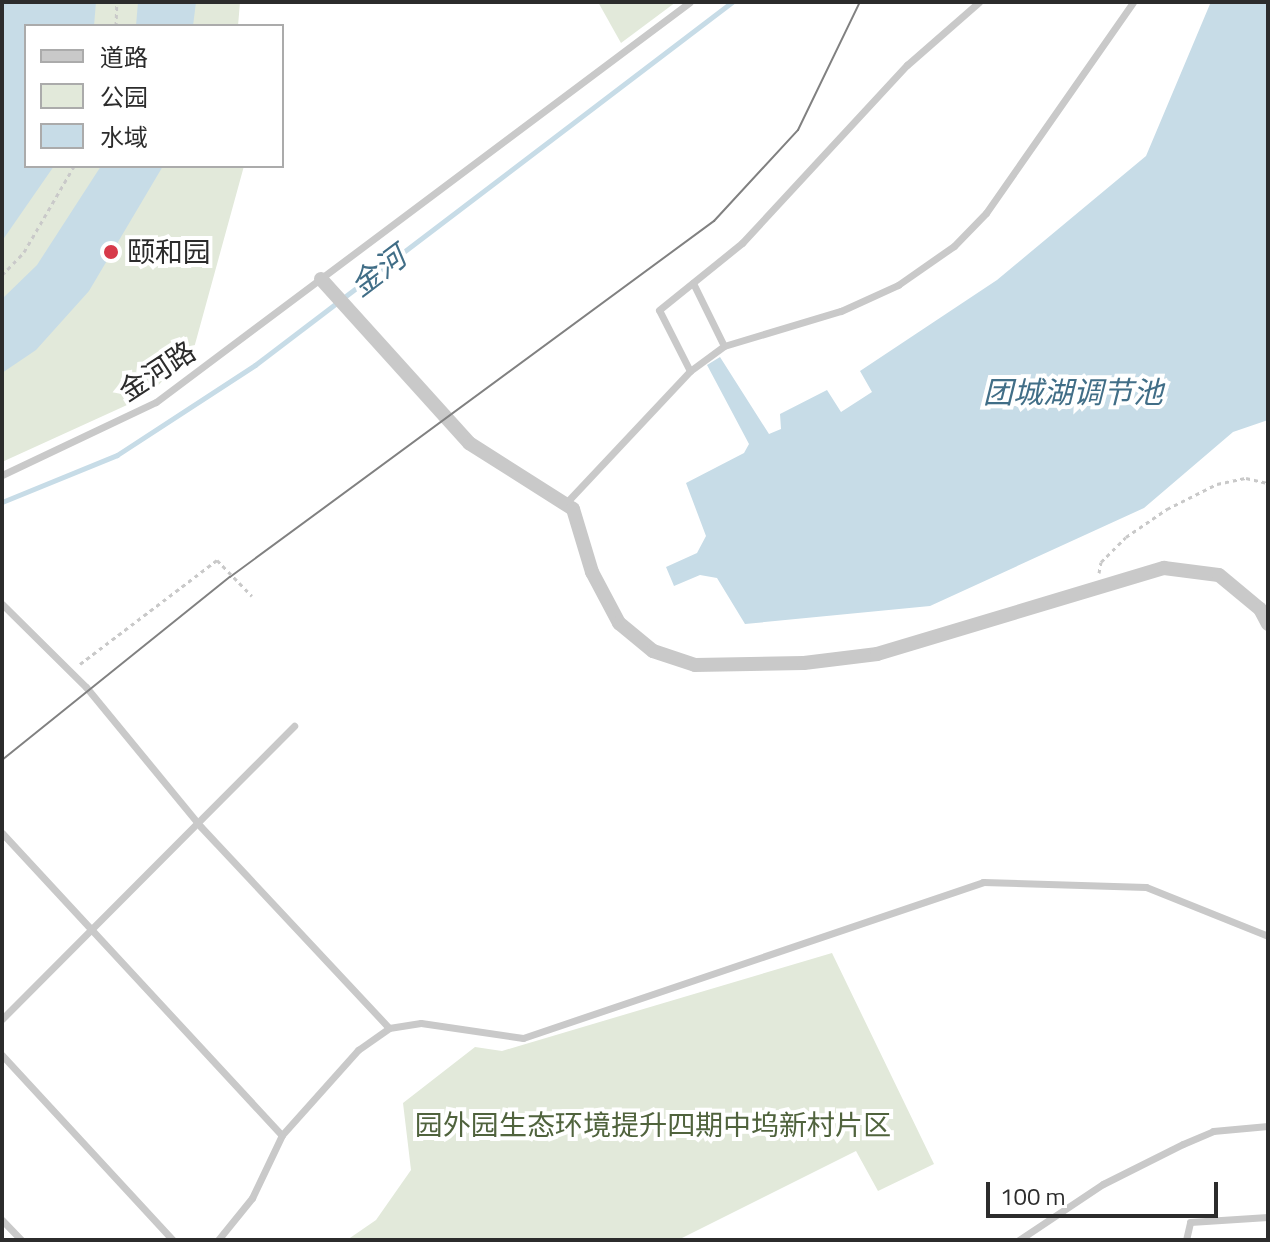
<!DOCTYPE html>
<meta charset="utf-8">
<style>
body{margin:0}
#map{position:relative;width:1270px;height:1242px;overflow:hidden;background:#fff;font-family:"Titillium Web","Noto Sans SC",sans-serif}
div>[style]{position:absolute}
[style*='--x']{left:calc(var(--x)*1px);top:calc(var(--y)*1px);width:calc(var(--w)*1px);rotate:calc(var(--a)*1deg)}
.green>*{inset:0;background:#e2e9da}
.water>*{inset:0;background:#c7dce7}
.stream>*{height:5px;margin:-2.5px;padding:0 2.5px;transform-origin:2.5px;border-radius:2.5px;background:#c7dce7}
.path>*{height:3px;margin-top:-1.5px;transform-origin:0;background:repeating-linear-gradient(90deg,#c9c9c9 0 4px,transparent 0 8px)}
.lane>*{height:7px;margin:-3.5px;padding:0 3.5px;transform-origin:3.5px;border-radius:3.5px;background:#c9c9c9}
.street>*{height:14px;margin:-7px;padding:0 7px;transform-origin:7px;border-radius:7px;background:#c9c9c9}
.tram>*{height:2px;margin:-1px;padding:0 1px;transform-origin:1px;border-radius:1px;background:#818181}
.dots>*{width:22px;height:22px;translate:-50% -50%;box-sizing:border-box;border:4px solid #fff;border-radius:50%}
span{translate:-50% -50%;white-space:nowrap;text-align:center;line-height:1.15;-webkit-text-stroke:8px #fff;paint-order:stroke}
.poi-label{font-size:28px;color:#2c2c2c}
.left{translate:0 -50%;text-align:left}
.street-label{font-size:28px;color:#2c2c2c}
.park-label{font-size:28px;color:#50633d}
.water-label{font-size:30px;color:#416e87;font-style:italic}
.frame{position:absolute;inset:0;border:4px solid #2c2c2c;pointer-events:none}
.legend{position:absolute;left:24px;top:24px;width:260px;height:144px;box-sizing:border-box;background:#fff;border:2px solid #ababab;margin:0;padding:10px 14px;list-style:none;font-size:24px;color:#2c2c2c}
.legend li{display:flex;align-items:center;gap:16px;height:40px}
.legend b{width:40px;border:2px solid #ababab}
.scale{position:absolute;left:986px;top:1182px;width:232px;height:36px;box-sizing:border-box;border:4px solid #2c2c2c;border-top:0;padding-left:10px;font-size:24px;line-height:28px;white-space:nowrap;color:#2c2c2c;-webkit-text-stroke:6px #fff;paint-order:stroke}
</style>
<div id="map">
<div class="green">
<i style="clip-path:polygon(2px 2px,240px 2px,238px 26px,26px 26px,26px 166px,244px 166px,194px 348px,149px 395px,2px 462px)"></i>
<i style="clip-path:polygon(598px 2px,676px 2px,621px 43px)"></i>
<i style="clip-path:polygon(832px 953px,934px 1164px,878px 1191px,856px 1151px,678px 1240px,347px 1240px,376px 1220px,411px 1170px,403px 1103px,475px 1047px,502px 1051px)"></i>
</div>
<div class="water">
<i style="clip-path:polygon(2px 2px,96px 2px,94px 26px,26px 26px,26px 166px,54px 166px,2px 241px)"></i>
<i style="clip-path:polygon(138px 2px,196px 2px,193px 26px,136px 26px)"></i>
<i style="clip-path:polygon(1268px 2px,1268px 420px,1233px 432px,1144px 508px,930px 606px,745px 624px,717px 578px,700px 575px,674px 586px,666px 567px,697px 553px,706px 536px,686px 483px,744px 453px,749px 444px,707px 365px,720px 357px,769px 434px,781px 429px,780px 414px,827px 390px,841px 412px,872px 392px,860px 371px,997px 280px,1146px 156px,1210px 4px)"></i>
<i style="clip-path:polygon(101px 166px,163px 166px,89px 291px,36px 350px,2px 373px,2px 299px,37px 265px)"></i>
</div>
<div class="stream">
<i style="--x:2;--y:502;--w:124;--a:-22.2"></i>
<i style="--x:117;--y:455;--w:165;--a:-33.1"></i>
<i style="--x:255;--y:365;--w:599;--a:-37.27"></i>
</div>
<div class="path">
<i style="--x:116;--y:26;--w:24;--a:-88"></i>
<i style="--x:2;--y:275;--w:32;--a:-46"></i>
<i style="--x:24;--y:252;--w:99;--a:-59.8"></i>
<i style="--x:1099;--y:573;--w:11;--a:-80"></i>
<i style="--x:1101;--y:562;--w:35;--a:-45"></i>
<i style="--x:1126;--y:537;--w:50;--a:-34.3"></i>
<i style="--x:1167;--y:509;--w:56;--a:-26.6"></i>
<i style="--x:1217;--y:484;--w:30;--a:-12"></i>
<i style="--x:1246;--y:478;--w:23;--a:13"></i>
<i style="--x:80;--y:664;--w:172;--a:-37.2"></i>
<i style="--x:217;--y:560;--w:50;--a:45.8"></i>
</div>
<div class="lane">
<i style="--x:693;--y:283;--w:70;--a:63.8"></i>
<i style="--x:690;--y:371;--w:68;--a:-116.9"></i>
<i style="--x:659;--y:310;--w:107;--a:-38.9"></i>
<i style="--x:742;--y:243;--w:243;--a:-47.2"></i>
<i style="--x:907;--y:65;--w:96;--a:-41.2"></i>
<i style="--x:2;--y:475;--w:170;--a:-25.4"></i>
<i style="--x:156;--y:402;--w:667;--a:-36.84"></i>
<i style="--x:566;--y:503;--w:181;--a:-46.8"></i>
<i style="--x:690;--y:371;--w:42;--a:-36.3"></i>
<i style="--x:724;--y:346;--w:122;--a:-16.7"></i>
<i style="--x:841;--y:311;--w:63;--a:-24.5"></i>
<i style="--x:898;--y:285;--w:68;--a:-34.9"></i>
<i style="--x:954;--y:246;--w:46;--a:-45.9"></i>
<i style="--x:986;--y:213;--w:257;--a:-55.1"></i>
<i style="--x:2;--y:604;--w:118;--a:44.7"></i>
<i style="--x:86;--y:687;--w:181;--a:50.6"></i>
<i style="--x:201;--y:827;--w:275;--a:46.9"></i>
<i style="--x:389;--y:1028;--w:32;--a:-9"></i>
<i style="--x:421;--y:1023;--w:103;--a:8.4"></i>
<i style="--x:523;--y:1038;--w:486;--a:-18.7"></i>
<i style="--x:983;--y:882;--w:163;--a:1.8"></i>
<i style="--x:1146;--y:887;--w:131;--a:21.9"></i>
<i style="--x:2;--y:833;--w:412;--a:47.2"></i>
<i style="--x:2;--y:1019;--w:414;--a:-45.1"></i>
<i style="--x:2;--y:1055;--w:252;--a:47.3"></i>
<i style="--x:2;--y:1220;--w:28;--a:46"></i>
<i style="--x:218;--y:1240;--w:54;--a:-51"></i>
<i style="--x:252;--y:1198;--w:70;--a:-64.5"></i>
<i style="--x:282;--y:1135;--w:114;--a:-48.2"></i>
<i style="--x:358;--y:1050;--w:38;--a:-35"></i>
<i style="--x:1019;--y:1240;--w:101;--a:-33.7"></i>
<i style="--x:1103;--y:1184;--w:89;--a:-26.6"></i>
<i style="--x:1183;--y:1144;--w:33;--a:-23"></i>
<i style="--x:1213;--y:1131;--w:55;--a:-5.2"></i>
<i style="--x:1186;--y:1240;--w:18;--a:-77"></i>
<i style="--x:1190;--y:1222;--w:78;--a:-3.7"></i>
</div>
<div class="street">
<i style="--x:321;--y:279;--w:221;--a:47.9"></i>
<i style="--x:469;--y:443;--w:123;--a:32.4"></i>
<i style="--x:573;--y:509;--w:66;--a:73.2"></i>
<i style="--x:592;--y:572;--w:58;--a:62.1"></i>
<i style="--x:619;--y:623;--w:44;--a:39.5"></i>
<i style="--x:653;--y:651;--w:44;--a:18.4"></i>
<i style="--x:695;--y:665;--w:109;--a:-1.1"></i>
<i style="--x:804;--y:663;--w:74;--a:-7"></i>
<i style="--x:877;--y:654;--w:300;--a:-16.7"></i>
<i style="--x:1164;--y:568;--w:55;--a:7.3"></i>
<i style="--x:1219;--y:575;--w:53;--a:39.7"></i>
<i style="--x:1260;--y:609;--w:17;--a:62"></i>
</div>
<div class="tram">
<i style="--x:2;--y:760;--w:292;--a:-38.8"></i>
<i style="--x:230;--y:577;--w:601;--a:-36.34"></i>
<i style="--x:714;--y:221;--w:124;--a:-47.3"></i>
<i style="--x:798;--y:130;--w:142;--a:-64.2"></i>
</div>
<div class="dots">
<i style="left:111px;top:252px;background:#d73a4a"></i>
</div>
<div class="poi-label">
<span class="left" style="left:127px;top:252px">颐和园</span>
</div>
<div class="street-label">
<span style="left:157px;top:371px;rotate:-33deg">金河路</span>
</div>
<div class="park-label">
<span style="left:653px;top:1125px">园外园生态环境提升四期中坞新村片区</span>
</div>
<div class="water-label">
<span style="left:378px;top:271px;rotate:-37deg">金河</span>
<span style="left:1073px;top:392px">团城湖调节池</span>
</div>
<div class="frame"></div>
<ul class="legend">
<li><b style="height:10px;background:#c9c9c9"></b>道路</li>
<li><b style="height:22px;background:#e2e9da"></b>公园</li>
<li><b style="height:22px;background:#c7dce7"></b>水域</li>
</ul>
<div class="scale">100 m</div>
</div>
